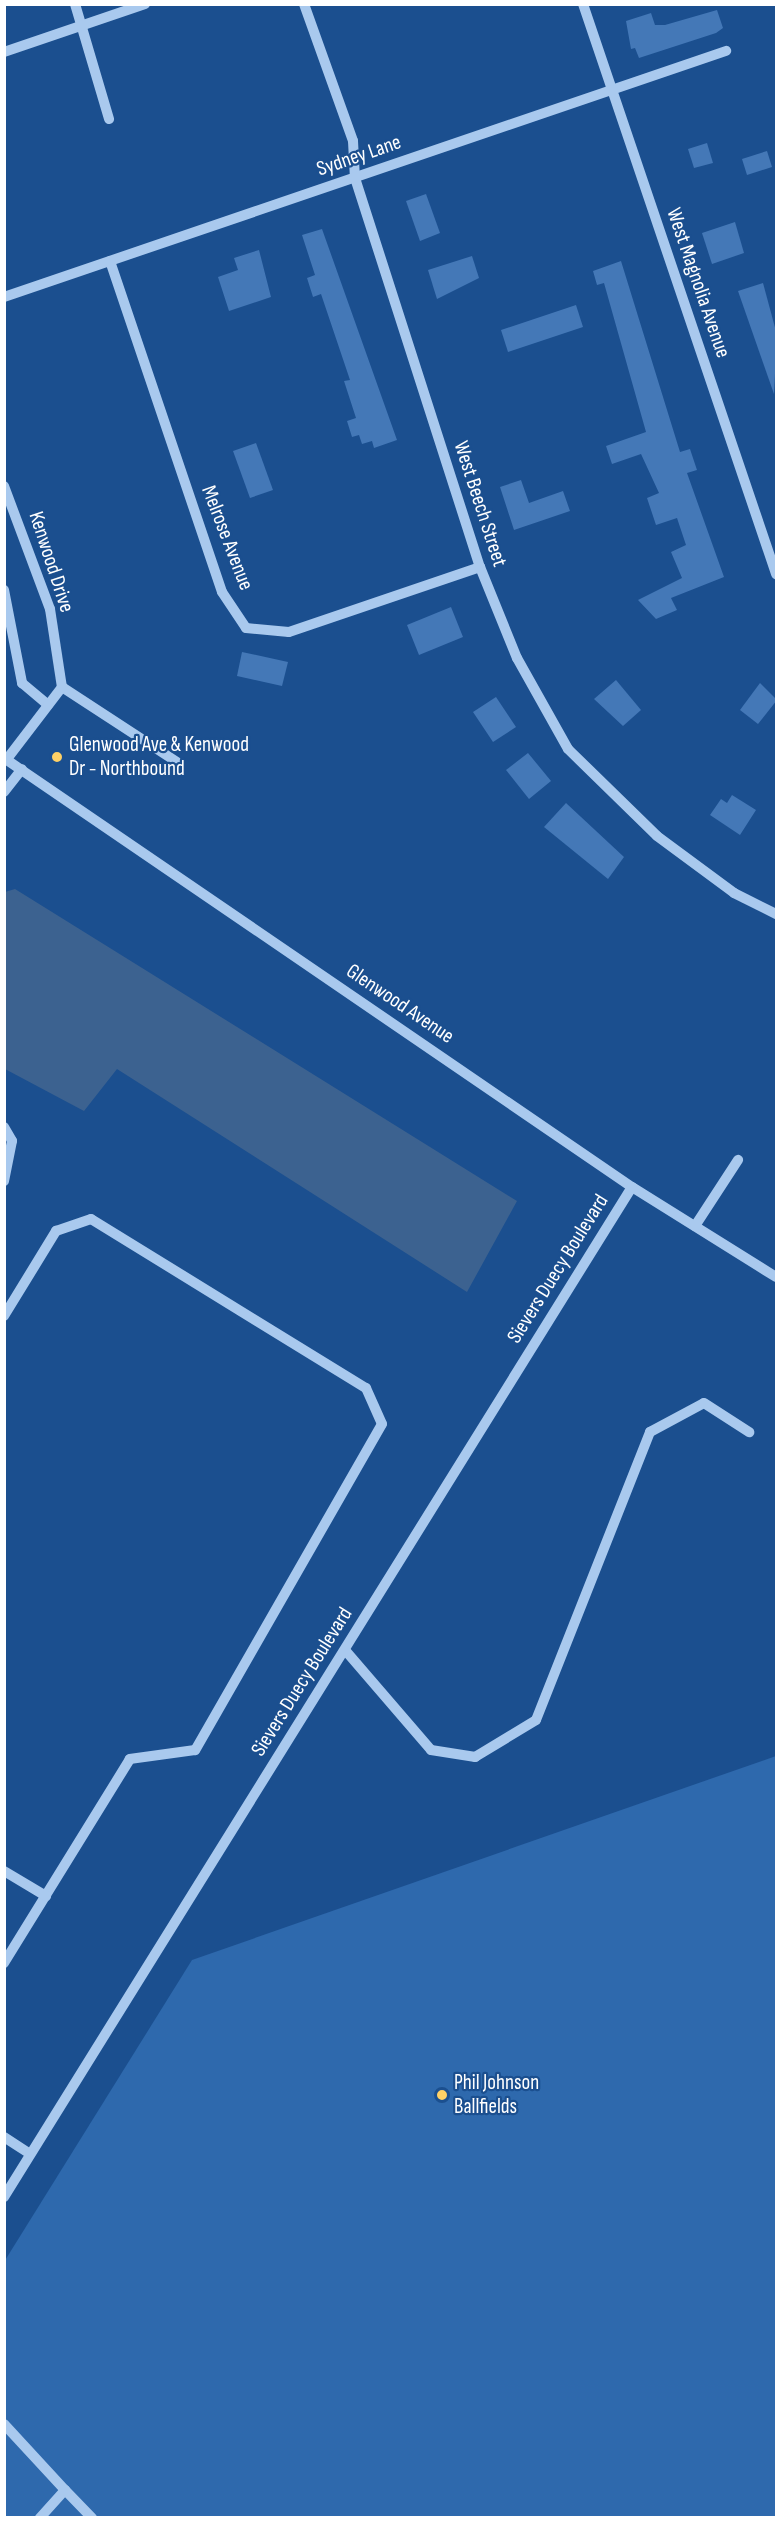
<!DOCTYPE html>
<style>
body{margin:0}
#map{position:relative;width:781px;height:2522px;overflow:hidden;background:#1b4f8f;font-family:"Sofia Sans Condensed",sans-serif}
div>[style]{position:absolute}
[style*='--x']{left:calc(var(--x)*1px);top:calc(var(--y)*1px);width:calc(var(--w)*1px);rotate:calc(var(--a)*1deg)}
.green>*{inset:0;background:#2e69ad}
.water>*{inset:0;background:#3c6290}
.building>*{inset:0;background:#4478b7}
.minor>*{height:10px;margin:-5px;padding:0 5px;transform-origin:5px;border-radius:5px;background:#a9c9ee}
.dots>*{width:16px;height:16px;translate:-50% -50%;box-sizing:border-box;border:3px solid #1b4f8f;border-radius:50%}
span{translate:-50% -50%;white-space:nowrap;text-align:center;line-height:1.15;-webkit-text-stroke:4.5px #1b4f8f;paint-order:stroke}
.street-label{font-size:21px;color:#fff}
.poi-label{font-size:21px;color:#fff}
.left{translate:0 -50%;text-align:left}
.frame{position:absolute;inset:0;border:6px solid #fff;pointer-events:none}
</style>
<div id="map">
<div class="green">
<i style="clip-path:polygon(776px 1756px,776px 2517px,5px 2517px,4px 2262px,192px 1960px)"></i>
</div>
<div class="water">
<i style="clip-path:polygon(15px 889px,517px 1201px,467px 1292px,117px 1069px,84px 1111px,5px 1069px,5px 892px)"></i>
</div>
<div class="building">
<i style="clip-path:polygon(717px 10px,723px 28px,716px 33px,639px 58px,635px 48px,631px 49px,626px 21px,651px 13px,655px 25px,665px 25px)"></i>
<i style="clip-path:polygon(707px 143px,713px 163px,694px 168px,688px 149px)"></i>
<i style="clip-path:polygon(767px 151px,772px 167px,747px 175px,742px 159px)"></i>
<i style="clip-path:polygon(426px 194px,440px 233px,420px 241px,406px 201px)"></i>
<i style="clip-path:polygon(735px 222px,744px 253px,712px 264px,702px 233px)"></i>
<i style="clip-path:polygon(322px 229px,397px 440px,374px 448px,372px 441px,362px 444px,359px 435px,352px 437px,347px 421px,356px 418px,344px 381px,350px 380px,321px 294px,313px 297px,307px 278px,315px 275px,302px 235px)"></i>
<i style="clip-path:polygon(259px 250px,271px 297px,229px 311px,218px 277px,238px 270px,234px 258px)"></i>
<i style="clip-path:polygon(472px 256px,479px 278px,437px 299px,428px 270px)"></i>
<i style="clip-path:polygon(621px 261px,680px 452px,690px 449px,697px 470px,687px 473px,724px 577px,671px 598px,677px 610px,656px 619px,638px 600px,682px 578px,671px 552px,686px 545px,677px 518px,656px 525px,647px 498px,659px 493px,641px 454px,612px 464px,606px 446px,646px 432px,604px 283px,597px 285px,593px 271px)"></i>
<i style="clip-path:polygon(763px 283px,777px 335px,774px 394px,738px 291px)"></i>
<i style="clip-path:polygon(576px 305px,583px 327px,508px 352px,501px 330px)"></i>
<i style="clip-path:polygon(256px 443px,273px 490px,250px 498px,233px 451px)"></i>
<i style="clip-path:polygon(521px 480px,529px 503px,563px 491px,570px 511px,514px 530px,500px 487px)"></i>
<i style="clip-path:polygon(451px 607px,463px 637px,419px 655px,407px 625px)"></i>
<i style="clip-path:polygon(242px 652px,288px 662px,282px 686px,237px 676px)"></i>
<i style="clip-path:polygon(616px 680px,641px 710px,623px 726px,594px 699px)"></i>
<i style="clip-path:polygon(760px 683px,777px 700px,758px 724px,740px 710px)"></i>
<i style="clip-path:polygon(496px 697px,516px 727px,493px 742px,473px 712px)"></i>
<i style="clip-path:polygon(528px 753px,551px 781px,529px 799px,506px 770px)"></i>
<i style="clip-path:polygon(732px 795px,756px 810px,740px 835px,710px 815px,721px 799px,727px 803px)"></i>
<i style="clip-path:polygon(566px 803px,624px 857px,608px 879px,544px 827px)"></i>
</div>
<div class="minor">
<i style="--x:75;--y:4;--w:120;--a:73.5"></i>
<i style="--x:304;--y:4;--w:145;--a:70.3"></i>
<i style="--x:353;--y:141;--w:37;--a:87"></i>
<i style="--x:355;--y:178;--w:409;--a:72.2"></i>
<i style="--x:480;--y:567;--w:98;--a:67.9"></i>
<i style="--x:517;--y:658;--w:104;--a:60.7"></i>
<i style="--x:568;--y:749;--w:124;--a:44.3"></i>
<i style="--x:657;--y:836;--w:96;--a:36.5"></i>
<i style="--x:734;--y:893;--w:47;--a:26.6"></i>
<i style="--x:583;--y:4;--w:602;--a:71.29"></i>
<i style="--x:4;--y:52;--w:149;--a:-18.8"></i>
<i style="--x:110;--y:261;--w:349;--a:71.3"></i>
<i style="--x:222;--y:592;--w:43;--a:56.3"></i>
<i style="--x:246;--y:628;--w:43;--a:5.3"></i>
<i style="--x:289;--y:632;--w:202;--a:-18.8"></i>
<i style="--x:4;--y:297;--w:763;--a:-18.82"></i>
<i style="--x:4;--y:486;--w:131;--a:69.5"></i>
<i style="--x:50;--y:609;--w:79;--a:81.3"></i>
<i style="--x:4;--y:590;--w:95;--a:79"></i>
<i style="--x:22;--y:683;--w:34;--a:40"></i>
<i style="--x:62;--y:687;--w:137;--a:33.1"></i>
<i style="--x:4;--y:758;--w:761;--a:34.34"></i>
<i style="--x:632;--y:1187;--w:170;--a:32"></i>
<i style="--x:7;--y:759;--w:91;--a:-52.6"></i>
<i style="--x:4;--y:792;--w:29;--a:-52"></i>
<i style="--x:4;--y:1127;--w:16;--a:60"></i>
<i style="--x:12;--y:1141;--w:41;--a:101.3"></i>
<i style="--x:695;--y:1226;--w:79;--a:-56.9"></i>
<i style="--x:4;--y:1316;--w:100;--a:-58.5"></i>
<i style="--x:56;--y:1231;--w:37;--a:-19"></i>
<i style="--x:91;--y:1219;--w:323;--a:31.6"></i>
<i style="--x:366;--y:1388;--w:39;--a:66"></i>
<i style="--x:382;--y:1424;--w:376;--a:119.8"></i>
<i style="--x:195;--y:1750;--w:66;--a:172.1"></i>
<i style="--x:130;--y:1759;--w:240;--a:121.7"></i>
<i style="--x:345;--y:1650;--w:132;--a:49.3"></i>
<i style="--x:431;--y:1750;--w:45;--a:9"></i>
<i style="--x:475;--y:1757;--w:71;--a:-31.2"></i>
<i style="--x:536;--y:1720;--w:310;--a:-68.4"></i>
<i style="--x:650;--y:1432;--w:61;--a:-28.2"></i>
<i style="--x:704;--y:1403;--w:54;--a:32.8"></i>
<i style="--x:4;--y:1871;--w:49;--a:30.8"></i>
<i style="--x:4;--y:2137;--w:31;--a:33"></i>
<i style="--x:4;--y:2197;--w:1189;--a:-58.13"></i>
<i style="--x:4;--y:2424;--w:90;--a:47.3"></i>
<i style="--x:65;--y:2490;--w:38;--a:132"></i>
<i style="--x:65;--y:2490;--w:39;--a:46"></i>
</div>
<div class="dots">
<i style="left:57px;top:757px;background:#ffd166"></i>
<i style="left:442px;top:2095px;background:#ffd166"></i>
</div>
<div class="street-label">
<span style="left:359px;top:156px;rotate:-19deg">Sydney Lane</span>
<span style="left:698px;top:283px;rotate:71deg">West Magnolia Avenue</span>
<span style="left:480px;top:504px;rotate:72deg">West Beech Street</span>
<span style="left:227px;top:538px;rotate:69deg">Melrose Avenue</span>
<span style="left:51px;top:562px;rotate:72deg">Kenwood Drive</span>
<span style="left:400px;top:1004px;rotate:34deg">Glenwood Avenue</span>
<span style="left:558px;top:1269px;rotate:-58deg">Sievers Duecy Boulevard</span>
<span style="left:302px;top:1682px;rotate:-58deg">Sievers Duecy Boulevard</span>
</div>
<div class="poi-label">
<span class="left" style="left:69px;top:757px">Glenwood Ave &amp; Kenwood<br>Dr - Northbound</span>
<span class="left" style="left:454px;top:2095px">Phil Johnson<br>Ballfields</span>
</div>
<div class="frame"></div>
</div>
